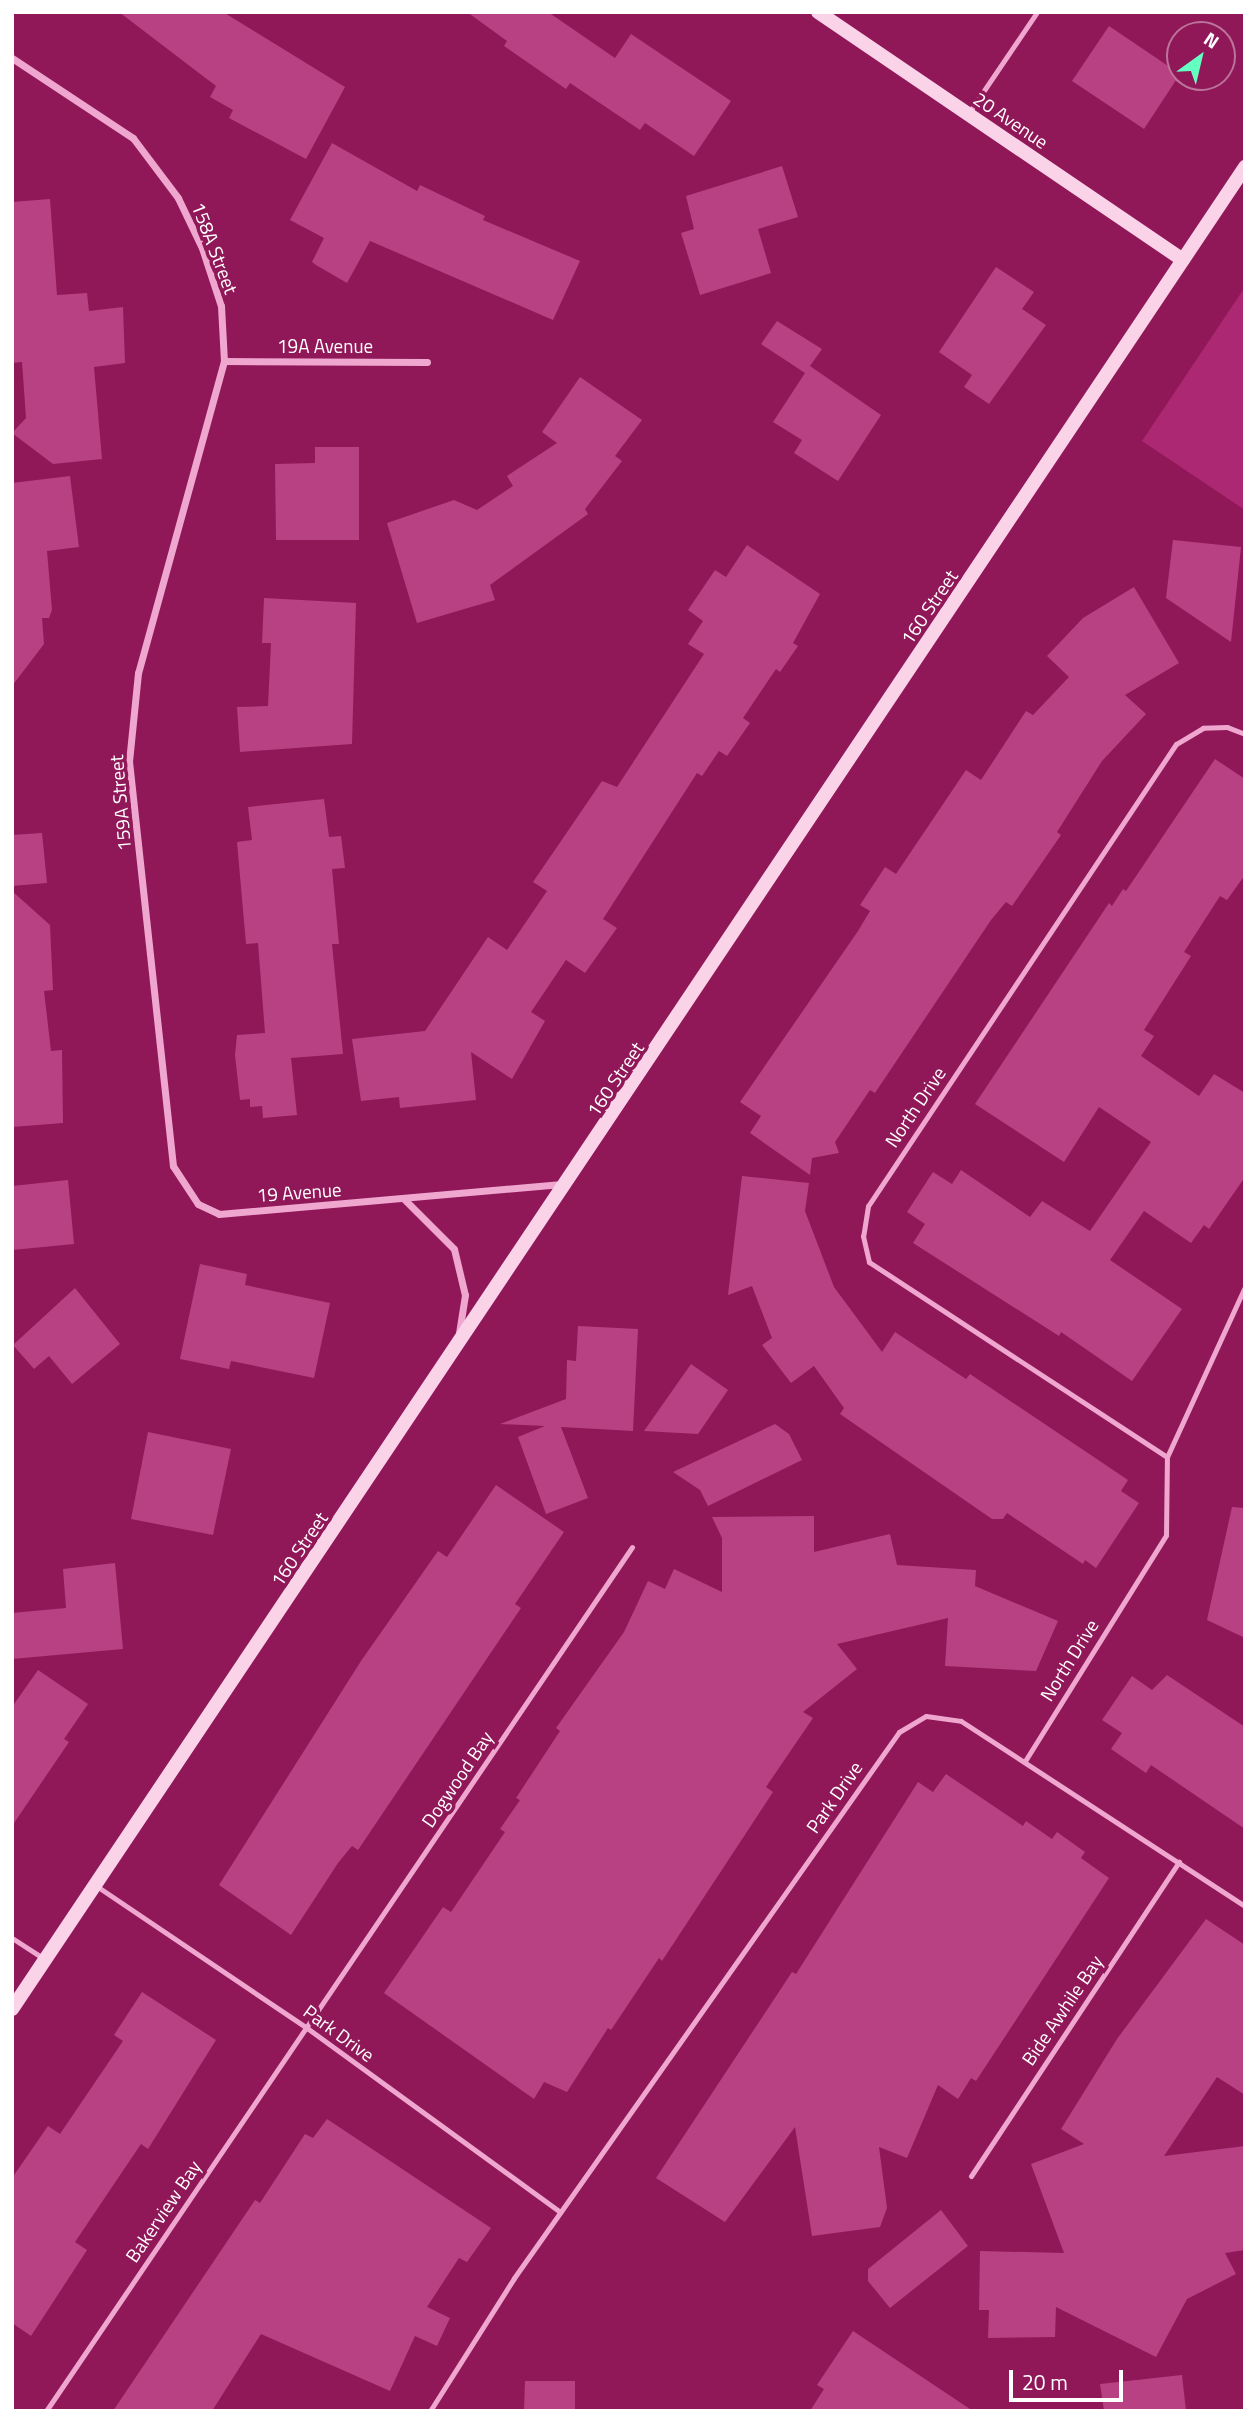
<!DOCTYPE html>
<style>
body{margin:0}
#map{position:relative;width:1257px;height:2423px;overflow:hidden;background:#901859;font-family:"Titillium Web",sans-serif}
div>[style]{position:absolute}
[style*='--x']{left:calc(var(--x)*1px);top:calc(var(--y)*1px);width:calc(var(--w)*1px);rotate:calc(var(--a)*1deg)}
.green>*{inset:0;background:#ac2872}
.building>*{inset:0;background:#b84183}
.lane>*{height:5px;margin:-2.5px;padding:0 2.5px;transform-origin:2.5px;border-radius:2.5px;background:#efa6cf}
.street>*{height:7px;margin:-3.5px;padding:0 3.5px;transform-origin:3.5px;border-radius:3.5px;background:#efa6cf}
.secondary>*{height:14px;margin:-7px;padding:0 7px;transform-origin:7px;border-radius:7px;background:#fbd3e9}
span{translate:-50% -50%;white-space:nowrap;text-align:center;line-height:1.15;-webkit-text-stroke:7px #901859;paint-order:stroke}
.street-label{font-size:19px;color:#fff}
.frame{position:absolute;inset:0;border:14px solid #fff;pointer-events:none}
.north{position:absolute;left:1166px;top:21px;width:70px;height:70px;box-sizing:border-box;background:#901859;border:2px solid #bc749b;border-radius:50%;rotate:34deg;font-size:19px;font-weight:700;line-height:28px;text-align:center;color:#fff}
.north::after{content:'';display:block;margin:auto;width:24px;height:32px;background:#64ffc1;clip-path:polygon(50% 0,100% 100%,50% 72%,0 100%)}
.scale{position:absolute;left:1009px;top:2370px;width:114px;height:32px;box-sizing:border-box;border:4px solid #fff;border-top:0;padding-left:9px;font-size:21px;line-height:24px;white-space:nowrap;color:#fff;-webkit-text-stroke:5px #901859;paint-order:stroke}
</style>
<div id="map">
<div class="green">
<i style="clip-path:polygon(1245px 287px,1245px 510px,1142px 441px)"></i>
</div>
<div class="building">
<i style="clip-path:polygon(119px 12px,223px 12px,345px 87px,306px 159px,229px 118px,233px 110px,210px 97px,216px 86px)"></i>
<i style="clip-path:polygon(467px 12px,548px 12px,615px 58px,631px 34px,731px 101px,694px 156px,645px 123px,640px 130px,570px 83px,566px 89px,504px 46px,507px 41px)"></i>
<i style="clip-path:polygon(1109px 26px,1180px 74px,1144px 129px,1072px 81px)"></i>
<i style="clip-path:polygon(332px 143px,417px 191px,420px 185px,485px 216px,483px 220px,580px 261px,553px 320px,370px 241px,347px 283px,316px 265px,312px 262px,324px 238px,290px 220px)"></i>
<i style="clip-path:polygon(782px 166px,798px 217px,758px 229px,771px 273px,700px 295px,681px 233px,694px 229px,686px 196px)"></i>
<i style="clip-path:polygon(50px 199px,57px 295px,87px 293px,89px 311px,123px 307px,125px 363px,94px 367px,102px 459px,53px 464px,12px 433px,26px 418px,22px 362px,12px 363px,12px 202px)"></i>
<i style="clip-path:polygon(996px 267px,1034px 292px,1022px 309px,1046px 325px,989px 404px,964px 387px,972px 375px,939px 352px)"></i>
<i style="clip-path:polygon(777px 321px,822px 349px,810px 366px,881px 415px,838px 481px,794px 453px,802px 440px,773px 422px,805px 373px,761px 344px)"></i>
<i style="clip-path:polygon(580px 377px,642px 420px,615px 456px,622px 461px,585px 509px,588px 514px,490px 585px,495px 600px,417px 623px,387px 523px,454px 500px,477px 510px,513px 486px,507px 476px,557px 443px,542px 432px)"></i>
<i style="clip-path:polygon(315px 447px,359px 447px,359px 540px,276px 540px,275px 464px,315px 463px)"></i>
<i style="clip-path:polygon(70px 476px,79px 547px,47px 551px,52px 610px,49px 618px,42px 618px,44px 644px,12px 686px,12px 483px)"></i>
<i style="clip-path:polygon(1173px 540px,1241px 547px,1231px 642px,1166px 598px)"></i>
<i style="clip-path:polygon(747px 545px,820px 594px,793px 643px,798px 646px,780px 672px,776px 669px,743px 718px,750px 723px,727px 756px,719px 751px,702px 776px,697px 773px,603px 919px,617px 928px,585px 973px,566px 960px,531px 1012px,545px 1021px,512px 1079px,471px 1052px,476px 1100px,400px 1108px,399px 1097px,361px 1101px,352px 1039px,425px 1031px,488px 937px,507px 950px,547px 891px,533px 882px,602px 781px,617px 787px,704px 654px,688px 644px,703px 621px,688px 610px,715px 570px,726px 577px)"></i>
<i style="clip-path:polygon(1134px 587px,1179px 663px,1125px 695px,1146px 714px,1102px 761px,1057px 832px,1061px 835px,1012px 906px,1006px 902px,991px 920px,875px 1093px,870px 1090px,835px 1142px,839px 1153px,812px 1158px,810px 1175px,750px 1133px,761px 1116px,740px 1102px,858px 931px,870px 911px,860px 905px,885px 867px,896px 874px,966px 770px,981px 780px,1026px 711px,1033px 715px,1069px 677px,1047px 656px,1083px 618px)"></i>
<i style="clip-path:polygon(264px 598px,356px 603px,352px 744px,240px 752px,237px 707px,268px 706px,271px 643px,262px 643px)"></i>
<i style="clip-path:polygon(1215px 759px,1245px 779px,1245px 875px,1227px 900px,1220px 896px,1184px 952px,1191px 956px,1144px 1030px,1154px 1036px,1141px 1056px,1199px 1096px,1214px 1074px,1245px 1093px,1245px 1177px,1209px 1229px,1204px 1225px,1191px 1243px,1144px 1211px,1110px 1260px,1182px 1309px,1132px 1381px,1061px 1332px,1059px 1336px,913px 1243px,925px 1224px,907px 1212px,933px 1172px,952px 1184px,961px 1170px,1030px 1217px,1042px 1201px,1090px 1231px,1151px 1142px,1099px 1107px,1064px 1162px,975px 1104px,1109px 903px,1112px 906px,1123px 889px,1126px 891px)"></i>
<i style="clip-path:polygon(324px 799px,329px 837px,341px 836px,345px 868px,332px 869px,339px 944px,332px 944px,343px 1054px,291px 1058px,297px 1115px,263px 1118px,262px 1106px,250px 1107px,250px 1099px,240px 1100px,235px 1055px,237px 1035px,265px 1033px,258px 943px,246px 944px,237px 842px,252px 840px,248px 807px)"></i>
<i style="clip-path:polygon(42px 833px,47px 883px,12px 886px,12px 835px)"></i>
<i style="clip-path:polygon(12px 891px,50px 925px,53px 990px,44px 991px,51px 1051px,62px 1050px,63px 1123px,12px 1127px)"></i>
<i style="clip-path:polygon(742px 1176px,809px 1183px,805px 1211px,834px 1287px,882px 1352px,895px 1332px,966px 1379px,970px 1374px,1128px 1480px,1121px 1491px,1139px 1503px,1096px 1568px,1085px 1560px,1083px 1564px,1007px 1513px,1003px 1519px,992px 1519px,840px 1414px,844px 1408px,814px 1366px,791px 1383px,762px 1345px,772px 1338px,752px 1286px,728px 1295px)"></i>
<i style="clip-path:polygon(68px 1180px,74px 1244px,12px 1250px,12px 1186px)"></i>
<i style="clip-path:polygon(200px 1264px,247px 1274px,245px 1285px,330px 1303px,314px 1378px,231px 1361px,229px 1369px,180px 1359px)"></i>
<i style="clip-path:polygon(75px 1288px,120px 1344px,72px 1384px,49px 1356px,34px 1369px,13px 1345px)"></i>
<i style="clip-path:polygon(578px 1326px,638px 1329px,633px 1431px,561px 1427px,588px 1498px,546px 1514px,518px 1437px,545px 1426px,500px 1424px,566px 1399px,567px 1360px,576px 1361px)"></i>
<i style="clip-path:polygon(691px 1364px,728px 1390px,698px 1434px,644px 1431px)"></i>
<i style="clip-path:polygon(775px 1424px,789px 1434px,802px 1460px,708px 1506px,700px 1490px,673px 1472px)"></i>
<i style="clip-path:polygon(148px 1432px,231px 1449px,213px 1535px,131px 1519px)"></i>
<i style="clip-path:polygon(496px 1485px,564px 1532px,515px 1604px,521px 1608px,358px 1850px,352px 1846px,338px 1863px,291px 1935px,219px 1885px,361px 1661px,438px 1551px,447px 1557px)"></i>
<i style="clip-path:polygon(1232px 1507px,1245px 1508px,1245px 1638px,1207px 1620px)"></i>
<i style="clip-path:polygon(814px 1516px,814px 1552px,890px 1534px,897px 1565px,976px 1570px,975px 1586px,1058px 1621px,1036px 1671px,945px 1666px,948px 1618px,837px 1644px,857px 1669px,803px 1712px,813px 1718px,766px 1787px,773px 1792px,662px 1961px,659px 1958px,611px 2030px,608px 2028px,567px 2092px,544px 2082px,534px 2099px,384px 1993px,443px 1907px,451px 1912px,505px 1832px,500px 1829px,520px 1800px,516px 1798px,560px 1731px,556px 1728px,624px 1632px,648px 1581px,665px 1589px,674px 1569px,722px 1592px,722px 1538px,712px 1517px)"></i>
<i style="clip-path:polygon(115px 1563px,123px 1649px,12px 1659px,12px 1613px,66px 1608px,63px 1569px)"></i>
<i style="clip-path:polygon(38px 1670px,88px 1704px,64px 1739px,69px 1742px,12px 1826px,12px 1707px)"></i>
<i style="clip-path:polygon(1167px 1675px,1245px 1727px,1245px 1829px,1151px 1765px,1146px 1773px,1111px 1749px,1122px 1733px,1102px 1720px,1132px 1676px,1152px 1690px)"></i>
<i style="clip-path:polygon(946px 1774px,1023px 1826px,1026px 1821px,1052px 1839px,1057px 1832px,1085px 1852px,1081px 1858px,1109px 1878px,976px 2081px,971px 2078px,958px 2099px,938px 2085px,907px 2158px,879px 2147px,887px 2208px,880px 2227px,812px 2236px,795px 2127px,725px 2222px,656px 2178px,792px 1972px,796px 1974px,918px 1782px,933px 1792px)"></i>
<i style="clip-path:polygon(1206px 1919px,1245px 1945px,1245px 2095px,1217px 2077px,1164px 2156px,1245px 2146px,1245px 2250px,1225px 2253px,1236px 2274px,1187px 2299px,1156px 2357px,1056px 2307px,1055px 2337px,988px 2338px,989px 2310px,979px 2310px,980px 2251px,1064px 2253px,1031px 2164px,1084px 2144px,1061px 2129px,1117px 2039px)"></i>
<i style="clip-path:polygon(142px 1992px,216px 2040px,148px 2149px,141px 2144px,75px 2242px,87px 2250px,31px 2336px,12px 2323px,12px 2178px,48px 2126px,60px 2134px,123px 2041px,114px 2035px)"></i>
<i style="clip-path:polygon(327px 2119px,491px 2228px,467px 2262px,459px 2258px,427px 2307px,450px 2318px,437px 2346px,415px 2336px,390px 2391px,261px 2334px,212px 2411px,113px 2411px,255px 2200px,260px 2203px,305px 2134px,313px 2138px)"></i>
<i style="clip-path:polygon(941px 2210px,968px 2246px,890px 2308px,868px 2281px,868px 2269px)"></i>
<i style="clip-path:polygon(853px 2331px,973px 2411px,810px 2411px,824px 2389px,817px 2385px)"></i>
<i style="clip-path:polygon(1182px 2375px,1186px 2411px,1104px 2411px,1100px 2384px)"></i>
<i style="clip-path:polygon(525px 2381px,575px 2381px,575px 2411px,524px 2411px)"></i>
</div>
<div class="lane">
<i style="--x:968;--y:114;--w:123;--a:-55.9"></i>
<i style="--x:1245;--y:734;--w:19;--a:-159"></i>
<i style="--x:1227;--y:727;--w:24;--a:178"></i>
<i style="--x:1203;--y:728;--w:31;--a:149"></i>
<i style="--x:1176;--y:744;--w:555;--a:123.69"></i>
<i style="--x:868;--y:1206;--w:30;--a:99"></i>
<i style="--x:863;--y:1236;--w:27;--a:77"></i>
<i style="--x:869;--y:1262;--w:356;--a:33.2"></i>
<i style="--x:1167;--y:1457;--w:187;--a:-65.4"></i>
<i style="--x:1025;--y:1761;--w:266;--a:-58"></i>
<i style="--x:1166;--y:1535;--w:78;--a:-89.3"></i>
<i style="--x:95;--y:1885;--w:256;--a:34"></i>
<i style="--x:307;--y:2028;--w:313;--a:36"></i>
<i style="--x:12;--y:1938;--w:37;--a:33"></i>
<i style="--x:971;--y:2176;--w:377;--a:-56.5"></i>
<i style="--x:46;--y:2411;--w:1044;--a:-55.85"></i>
<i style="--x:430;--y:2411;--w:157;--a:-57.7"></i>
<i style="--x:514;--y:2278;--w:668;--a:-54.81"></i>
<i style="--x:899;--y:1732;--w:31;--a:-31"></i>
<i style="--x:926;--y:1716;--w:35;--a:8"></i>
<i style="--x:961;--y:1721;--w:339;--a:33.1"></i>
</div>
<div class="street">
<i style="--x:12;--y:58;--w:145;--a:33.5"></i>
<i style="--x:133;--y:138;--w:75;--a:53.1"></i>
<i style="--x:178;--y:198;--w:55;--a:64.4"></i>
<i style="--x:202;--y:248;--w:61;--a:71.9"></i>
<i style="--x:221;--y:306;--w:55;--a:86.9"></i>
<i style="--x:224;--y:361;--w:324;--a:105.4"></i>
<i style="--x:138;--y:673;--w:88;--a:95.8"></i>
<i style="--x:129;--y:761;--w:407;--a:83.8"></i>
<i style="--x:173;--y:1166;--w:45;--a:56.7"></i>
<i style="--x:198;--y:1204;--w:23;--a:25"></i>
<i style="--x:219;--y:1214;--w:344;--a:-5"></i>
<i style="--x:224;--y:361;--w:203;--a:0.3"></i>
<i style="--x:405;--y:1200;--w:69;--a:45"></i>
<i style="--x:454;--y:1249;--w:47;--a:76.6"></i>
<i style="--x:465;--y:1295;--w:39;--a:99"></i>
</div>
<div class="secondary">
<i style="--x:818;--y:12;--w:441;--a:34.2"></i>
<i style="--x:12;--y:2009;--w:2217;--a:-56.2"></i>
</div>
<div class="street-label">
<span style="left:1011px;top:120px;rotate:34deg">20 Avenue</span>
<span style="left:215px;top:248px;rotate:69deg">158A Street</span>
<span style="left:325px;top:346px">19A Avenue</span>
<span style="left:929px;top:607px;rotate:-56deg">160 Street</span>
<span style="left:120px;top:803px;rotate:-95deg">159A Street</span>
<span style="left:615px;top:1079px;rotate:-56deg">160 Street</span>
<span style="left:915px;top:1107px;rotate:-56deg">North Drive</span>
<span style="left:299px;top:1192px;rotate:-4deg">19 Avenue</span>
<span style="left:299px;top:1549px;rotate:-56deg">160 Street</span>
<span style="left:1069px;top:1660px;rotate:-58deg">North Drive</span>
<span style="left:457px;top:1779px;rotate:-56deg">Dogwood Bay</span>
<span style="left:834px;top:1797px;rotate:-55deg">Park Drive</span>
<span style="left:1062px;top:2010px;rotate:-56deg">Bide Awhile Bay</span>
<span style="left:339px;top:2033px;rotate:36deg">Park Drive</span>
<span style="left:163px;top:2211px;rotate:-56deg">Bakerview Bay</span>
</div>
<div class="frame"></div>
<div class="north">N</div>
<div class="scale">20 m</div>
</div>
